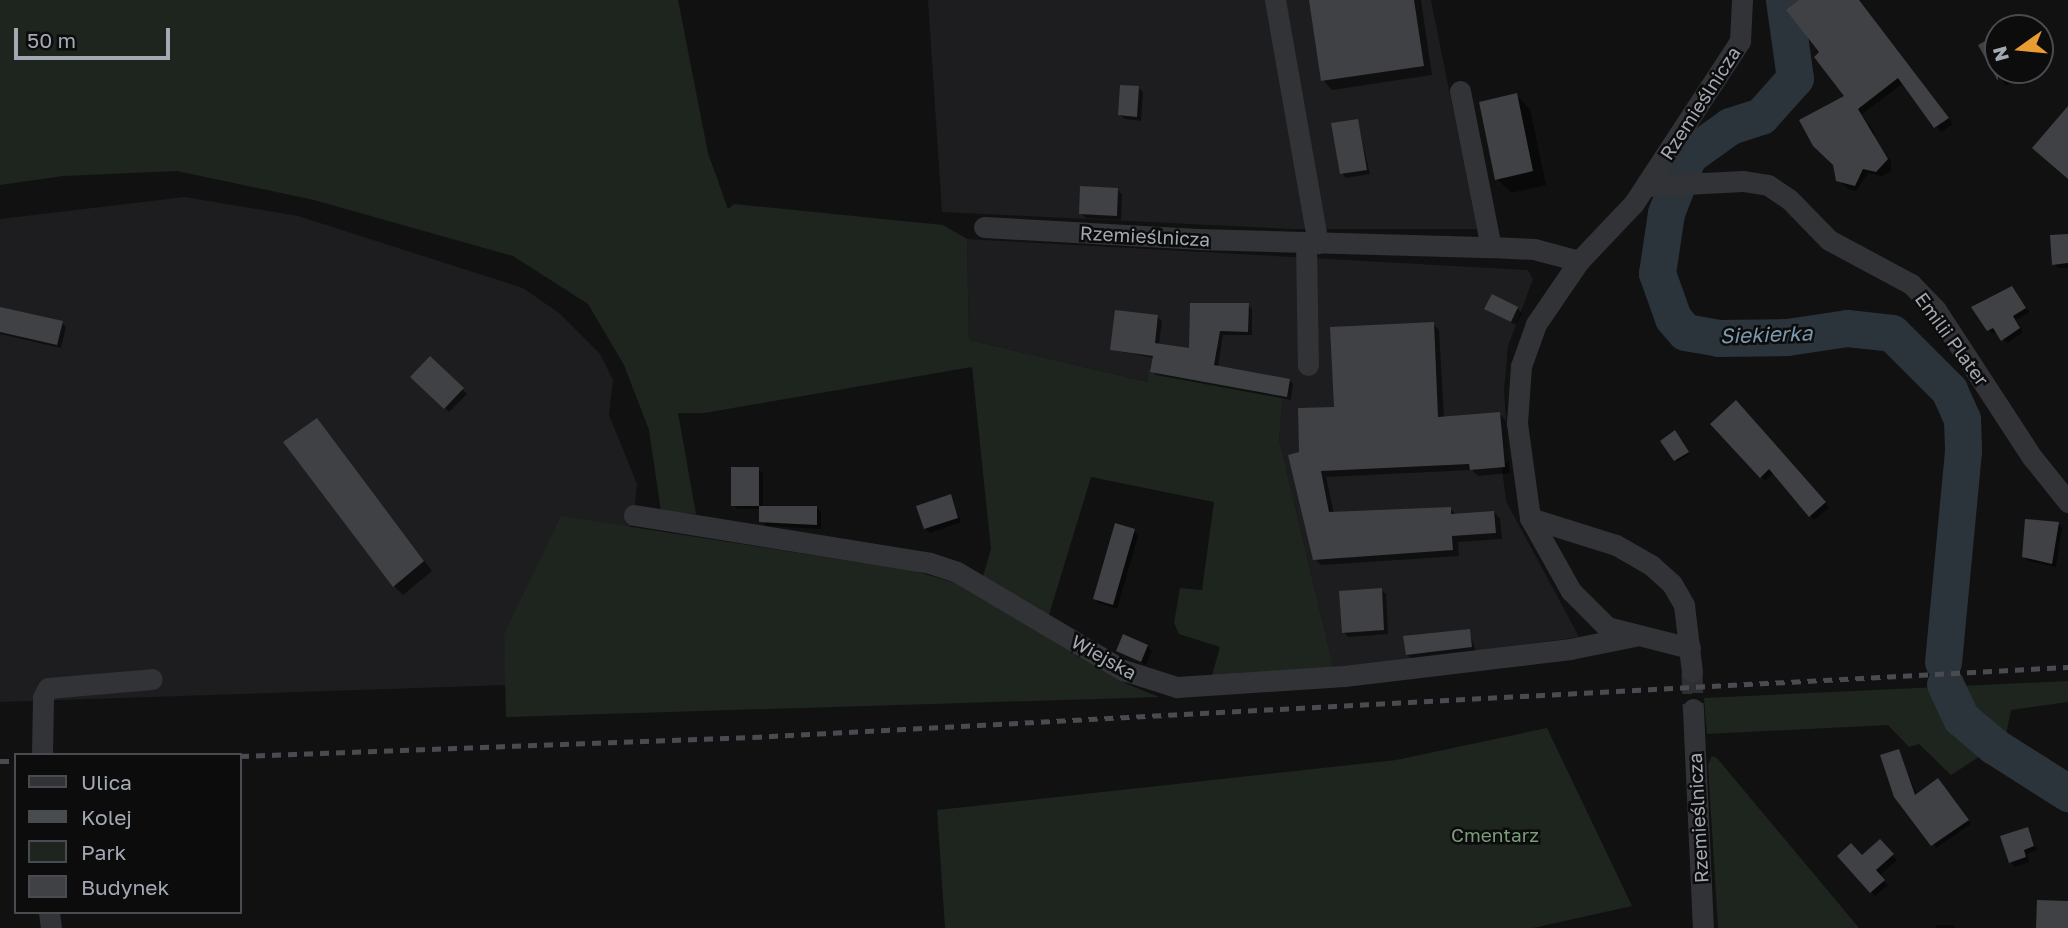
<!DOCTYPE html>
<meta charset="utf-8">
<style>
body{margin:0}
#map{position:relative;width:2068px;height:928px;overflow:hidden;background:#111112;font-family:"Golos Text",sans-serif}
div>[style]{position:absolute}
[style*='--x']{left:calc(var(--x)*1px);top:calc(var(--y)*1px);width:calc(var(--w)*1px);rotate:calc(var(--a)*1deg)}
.built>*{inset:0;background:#1d1d1f}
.green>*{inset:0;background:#1d251e}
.shadow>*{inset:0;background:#0007}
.river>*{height:37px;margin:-18.5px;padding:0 18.5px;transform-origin:18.5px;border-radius:18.5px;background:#2b343a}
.building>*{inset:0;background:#404145}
.street-tunnel>*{height:21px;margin-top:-10.5px;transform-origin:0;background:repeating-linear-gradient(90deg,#2e2f32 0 21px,transparent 0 31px)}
.street>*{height:21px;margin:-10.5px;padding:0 10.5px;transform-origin:10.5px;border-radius:10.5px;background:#323337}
.rail>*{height:5px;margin-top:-2.5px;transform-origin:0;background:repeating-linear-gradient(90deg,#494b50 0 9px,transparent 0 16px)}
span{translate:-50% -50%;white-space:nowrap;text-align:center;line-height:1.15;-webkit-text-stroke:5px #0c0c0d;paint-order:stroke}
.street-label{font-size:19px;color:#a3a9b2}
.park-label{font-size:19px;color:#7b9d7a}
.water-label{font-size:21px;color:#7b99ad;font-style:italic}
.legend{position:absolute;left:14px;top:753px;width:228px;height:161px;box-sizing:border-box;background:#0c0c0d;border:2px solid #484b4f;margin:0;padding:9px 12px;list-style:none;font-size:21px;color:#a3a9b2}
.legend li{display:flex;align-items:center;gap:14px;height:35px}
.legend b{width:35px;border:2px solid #484b4f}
.north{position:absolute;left:1984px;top:14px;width:70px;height:70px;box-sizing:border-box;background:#0c0c0d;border:2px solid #484b4f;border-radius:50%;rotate:255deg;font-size:19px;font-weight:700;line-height:28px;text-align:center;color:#a3a9b2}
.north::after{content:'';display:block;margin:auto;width:24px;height:32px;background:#e99c32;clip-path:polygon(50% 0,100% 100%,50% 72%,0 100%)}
.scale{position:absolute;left:14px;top:28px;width:156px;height:32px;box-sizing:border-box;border:4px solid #a3a9b2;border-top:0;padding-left:9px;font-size:21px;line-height:24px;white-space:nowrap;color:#a3a9b2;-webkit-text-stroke:5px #0c0c0d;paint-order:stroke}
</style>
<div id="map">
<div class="built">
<i style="clip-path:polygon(928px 0,1431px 0,1477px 229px,1290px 229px,942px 212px)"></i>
<i style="clip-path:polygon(185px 197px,298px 216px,523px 288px,559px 313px,600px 354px,613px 380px,609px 415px,637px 484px,633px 524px,504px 634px,506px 685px,0 702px,0 219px)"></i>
<i style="clip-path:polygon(967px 239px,1528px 270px,1533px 279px,1508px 346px,1504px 391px,1509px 459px,1502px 468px,1506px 501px,1579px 637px,1334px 670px,1279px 439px,1283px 397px,1148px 371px,1148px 382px,969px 340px)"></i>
</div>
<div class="green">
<i style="clip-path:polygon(0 0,678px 0,708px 153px,728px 209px,734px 204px,943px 225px,967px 239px,969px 340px,1148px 382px,1148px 370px,1283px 397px,1279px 439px,1334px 670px,1211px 679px,1220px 647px,1179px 634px,1174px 623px,1180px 588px,1202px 590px,1214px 502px,1091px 477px,1048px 618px,982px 580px,991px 549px,972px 367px,704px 413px,678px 413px,696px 514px,661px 511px,649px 430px,624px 365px,588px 304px,513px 256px,314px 200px,177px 171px,63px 176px,0 185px)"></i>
<i style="clip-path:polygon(561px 516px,915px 571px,955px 583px,1127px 684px,1159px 697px,506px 717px,504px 634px)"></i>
<i style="clip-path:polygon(2068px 681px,2068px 702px,2011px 710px,2005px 740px,1951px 775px,1919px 744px,1909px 747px,1888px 725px,1707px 734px,1704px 698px)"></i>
<i style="clip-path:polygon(1547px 728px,1632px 906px,1533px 928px,945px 928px,937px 810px,1396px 760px)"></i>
<i style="clip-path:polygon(1712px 756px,1717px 758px,1859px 928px,1718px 928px,1708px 765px)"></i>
</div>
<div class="shadow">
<i style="clip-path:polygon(1311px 0,1421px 0,1432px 75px,1332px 90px,1323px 80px)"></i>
<i style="clip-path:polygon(1802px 0,1858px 0,1953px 124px,1941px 132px,1903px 83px,1861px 115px,1874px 131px,1876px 145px,1891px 160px,1891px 171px,1882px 176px,1868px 173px,1856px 191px,1848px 189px,1834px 173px,1847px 96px,1822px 53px)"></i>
<i style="clip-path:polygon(2025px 20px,2033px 28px,2012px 28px)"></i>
<i style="clip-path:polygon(1998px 36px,1998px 70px,2034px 70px,2006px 86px,1980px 46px)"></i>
<i style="clip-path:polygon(2040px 41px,2051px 60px,2040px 67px)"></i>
<i style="clip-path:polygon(1139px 88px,1143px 92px,1141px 121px,1125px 119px,1120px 115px)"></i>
<i style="clip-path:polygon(1516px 95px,1530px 109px,1546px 185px,1511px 193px,1497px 179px)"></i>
<i style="clip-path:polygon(1357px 120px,1370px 174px,1346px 178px,1342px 173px)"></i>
<i style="clip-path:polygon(1117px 190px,1122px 194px,1121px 220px,1086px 218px,1081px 214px)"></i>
<i style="clip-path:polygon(2068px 235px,2068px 268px,2058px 268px,2054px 264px)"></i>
<i style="clip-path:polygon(2012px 288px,2029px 312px,2016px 320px,2023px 332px,2007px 343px,1998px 331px,1993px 334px,1989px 330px,1973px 307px)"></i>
<i style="clip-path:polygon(1248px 305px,1252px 309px,1252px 335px,1223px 335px,1218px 367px,1289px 380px,1293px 384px,1291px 400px,1156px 375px,1152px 371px,1154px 358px,1112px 350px,1158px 317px,1162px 321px,1159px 345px,1191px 351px)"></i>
<i style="clip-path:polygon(0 308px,62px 323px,66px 327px,61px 348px,0 334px)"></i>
<i style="clip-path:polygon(1517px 308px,1522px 313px,1516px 325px,1487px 309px)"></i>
<i style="clip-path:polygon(1433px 324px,1439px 330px,1444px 418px,1500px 414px,1506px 421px,1510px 473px,1478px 476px,1472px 470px,1326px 477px,1334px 513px,1450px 509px,1457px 515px,1494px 512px,1500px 519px,1502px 539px,1458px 542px,1459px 556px,1321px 565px,1315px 559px,1301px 453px,1336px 409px)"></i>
<i style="clip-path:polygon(430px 358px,467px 394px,449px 412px,413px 377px)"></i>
<i style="clip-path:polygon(1740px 407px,1829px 508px,1814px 520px,1774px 473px,1765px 481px,1712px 424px)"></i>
<i style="clip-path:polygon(317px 420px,432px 571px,403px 595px,394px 586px)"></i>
<i style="clip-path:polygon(1676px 434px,1689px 454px,1677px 462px,1676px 460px)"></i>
<i style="clip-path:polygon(758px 469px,763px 474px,763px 507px,816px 507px,821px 512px,821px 529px,765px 526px,761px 509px,738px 509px,733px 505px)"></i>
<i style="clip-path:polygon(950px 496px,961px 522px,930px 533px,925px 528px)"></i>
<i style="clip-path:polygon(2058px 524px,2062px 528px,2056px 567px,2028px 561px,2024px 556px)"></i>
<i style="clip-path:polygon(1134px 531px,1138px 536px,1117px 609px,1099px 603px,1095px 599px)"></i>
<i style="clip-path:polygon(1381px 590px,1386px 594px,1388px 634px,1348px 637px,1344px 632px)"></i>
<i style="clip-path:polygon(1469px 631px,1476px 652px,1412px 659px,1407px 655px)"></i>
<i style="clip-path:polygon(1147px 646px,1152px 651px,1146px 665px,1118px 650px)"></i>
<i style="clip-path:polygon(1899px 751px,1917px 796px,1941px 784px,1971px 824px,1936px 848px)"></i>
<i style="clip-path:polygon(2027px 829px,2037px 850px,2027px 854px,2029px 862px,2015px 867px,2011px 862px)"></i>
<i style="clip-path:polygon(1880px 842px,1897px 860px,1879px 876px,1888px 885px,1875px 896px,1839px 856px,1862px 857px)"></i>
<i style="clip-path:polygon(1936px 925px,1953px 925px,1955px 928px,1936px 928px)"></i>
</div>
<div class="river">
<i style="--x:1784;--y:0;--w:79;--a:82"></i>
<i style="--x:1795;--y:78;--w:51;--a:131.8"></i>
<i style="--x:1761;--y:116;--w:33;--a:162"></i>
<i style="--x:1730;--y:126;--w:52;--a:144.5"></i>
<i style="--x:1688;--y:156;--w:61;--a:111.1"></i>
<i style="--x:1666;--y:213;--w:61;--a:98.5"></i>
<i style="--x:1657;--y:273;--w:48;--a:70.4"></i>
<i style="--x:1673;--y:318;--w:18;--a:49"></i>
<i style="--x:1685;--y:332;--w:34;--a:10"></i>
<i style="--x:1718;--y:338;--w:69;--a:-0.8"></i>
<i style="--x:1787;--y:337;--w:61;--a:-8.5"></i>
<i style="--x:1847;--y:328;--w:45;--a:6.3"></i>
<i style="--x:1892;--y:333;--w:81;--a:45"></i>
<i style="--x:1949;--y:390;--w:32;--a:66"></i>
<i style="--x:1962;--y:419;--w:32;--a:88"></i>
<i style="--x:1963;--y:451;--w:212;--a:95.4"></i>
<i style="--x:1945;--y:684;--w:38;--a:65"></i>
<i style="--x:1961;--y:718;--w:43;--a:40.3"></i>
<i style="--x:1994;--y:746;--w:88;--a:32.4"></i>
</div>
<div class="building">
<i style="clip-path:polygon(1309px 0,1414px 0,1424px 66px,1321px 81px)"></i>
<i style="clip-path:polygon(1799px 0,1859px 0,1949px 118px,1934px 128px,1898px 78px,1858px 109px,1888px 159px,1876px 172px,1863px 169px,1855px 186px,1836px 181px,1833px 165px,1813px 146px,1799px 120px,1844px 96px,1814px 57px,1819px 52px,1786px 10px)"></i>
<i style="clip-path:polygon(1998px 34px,1998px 81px,1978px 45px)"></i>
<i style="clip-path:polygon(1120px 85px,1139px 86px,1137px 117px,1118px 115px)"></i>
<i style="clip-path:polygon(1517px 93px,1533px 171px,1495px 180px,1479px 102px)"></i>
<i style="clip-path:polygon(2068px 106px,2068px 179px,2032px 148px)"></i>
<i style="clip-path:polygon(1358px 119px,1367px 170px,1340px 174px,1331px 123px)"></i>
<i style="clip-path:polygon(1080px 186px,1118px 188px,1117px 216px,1079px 214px)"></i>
<i style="clip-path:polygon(2068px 234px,2068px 263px,2052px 265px,2050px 235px)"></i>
<i style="clip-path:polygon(2012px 286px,2026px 308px,2013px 316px,2020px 328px,2001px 341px,1993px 328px,1987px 331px,1971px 307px)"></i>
<i style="clip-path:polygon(1492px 294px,1518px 307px,1511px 322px,1484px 309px)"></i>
<i style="clip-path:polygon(1190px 303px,1249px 303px,1248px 332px,1220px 331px,1214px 365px,1290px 379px,1287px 397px,1150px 372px,1153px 356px,1110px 350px,1115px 310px,1158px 315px,1155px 343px,1189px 348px)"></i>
<i style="clip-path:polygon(0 307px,63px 321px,57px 345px,0 332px)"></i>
<i style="clip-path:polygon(1434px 322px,1438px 417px,1500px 412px,1505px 467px,1470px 470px,1469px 464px,1321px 471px,1329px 512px,1451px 507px,1451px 514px,1494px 511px,1496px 533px,1452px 536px,1453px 550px,1313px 560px,1288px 455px,1299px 452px,1298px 408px,1334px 407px,1330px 327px)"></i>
<i style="clip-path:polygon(430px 356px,464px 388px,444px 409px,410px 377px)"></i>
<i style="clip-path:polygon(1736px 400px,1826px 502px,1809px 517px,1769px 469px,1760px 478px,1710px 424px)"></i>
<i style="clip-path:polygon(317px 418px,424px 561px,393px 587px,283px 442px)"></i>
<i style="clip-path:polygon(1675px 430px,1689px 452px,1674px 461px,1660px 441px)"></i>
<i style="clip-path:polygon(731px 467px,759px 467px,759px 506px,731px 506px)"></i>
<i style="clip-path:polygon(951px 494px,958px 518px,924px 529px,916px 506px)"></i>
<i style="clip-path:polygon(759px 506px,817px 506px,817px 525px,759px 522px)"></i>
<i style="clip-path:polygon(2025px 519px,2059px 522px,2052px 564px,2022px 557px)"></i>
<i style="clip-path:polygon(1115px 523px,1135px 529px,1113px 605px,1093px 599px)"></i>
<i style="clip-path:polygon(1382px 588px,1384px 630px,1342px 633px,1339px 591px)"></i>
<i style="clip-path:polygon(1470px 629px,1472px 647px,1406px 655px,1403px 636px)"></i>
<i style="clip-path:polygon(1123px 634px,1148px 645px,1141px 662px,1116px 651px)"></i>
<i style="clip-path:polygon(1899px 749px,1915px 795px,1938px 778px,1969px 820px,1931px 846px,1894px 797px,1880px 755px)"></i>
<i style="clip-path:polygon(2028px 827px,2034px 846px,2024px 850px,2026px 857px,2009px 863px,2000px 836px)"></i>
<i style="clip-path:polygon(1880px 839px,1894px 854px,1876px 870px,1885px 880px,1870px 893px,1837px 856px,1851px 843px,1862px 855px)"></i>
<i style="clip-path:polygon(2037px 900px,2068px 901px,2068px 928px,2036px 928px)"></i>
</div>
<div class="street-tunnel">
<i style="--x:1692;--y:672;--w:37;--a:88"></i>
</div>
<div class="street">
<i style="--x:1275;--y:0;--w:247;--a:80"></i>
<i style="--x:1460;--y:91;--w:159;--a:78.8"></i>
<i style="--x:1646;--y:186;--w:97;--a:-3"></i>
<i style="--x:1743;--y:181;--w:25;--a:9"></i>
<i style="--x:1768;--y:185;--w:25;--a:34"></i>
<i style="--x:1789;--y:199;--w:57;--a:45.7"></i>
<i style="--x:1829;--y:240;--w:93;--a:28.2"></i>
<i style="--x:1911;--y:284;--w:36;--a:46"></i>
<i style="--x:1936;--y:310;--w:176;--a:56.9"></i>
<i style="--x:2032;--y:457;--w:58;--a:51.3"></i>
<i style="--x:984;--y:227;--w:213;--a:3.2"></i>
<i style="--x:1197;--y:239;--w:294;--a:1.6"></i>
<i style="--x:1491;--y:247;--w:43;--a:2.7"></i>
<i style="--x:1534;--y:249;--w:47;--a:14.9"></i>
<i style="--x:1306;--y:243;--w:122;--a:89.1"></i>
<i style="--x:634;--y:515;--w:300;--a:9.2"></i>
<i style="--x:930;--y:563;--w:28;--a:18"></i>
<i style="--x:957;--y:572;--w:193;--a:30.6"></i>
<i style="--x:1123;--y:670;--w:57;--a:17.5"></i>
<i style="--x:1177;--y:687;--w:167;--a:-3.8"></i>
<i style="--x:1344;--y:676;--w:228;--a:-6.8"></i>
<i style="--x:1570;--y:649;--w:66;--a:-11.3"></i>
<i style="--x:1530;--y:518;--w:90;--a:17.4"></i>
<i style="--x:1616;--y:545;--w:40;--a:29.7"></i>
<i style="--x:1651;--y:565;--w:28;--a:42"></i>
<i style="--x:1672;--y:584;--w:24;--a:60"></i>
<i style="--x:1684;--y:605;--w:67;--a:83.2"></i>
<i style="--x:1690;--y:648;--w:86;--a:-165.8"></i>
<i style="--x:1607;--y:627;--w:51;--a:-135"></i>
<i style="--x:1571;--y:591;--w:84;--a:-119.3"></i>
<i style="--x:1530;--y:518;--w:96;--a:-97.8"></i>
<i style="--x:1517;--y:423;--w:57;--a:-86"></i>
<i style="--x:1521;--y:366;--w:45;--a:-70.3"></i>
<i style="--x:1536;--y:324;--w:76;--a:-55.7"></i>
<i style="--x:1579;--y:261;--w:80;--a:-46.5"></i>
<i style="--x:1634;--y:203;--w:194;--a:-56.8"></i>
<i style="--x:1740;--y:41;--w:41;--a:-87.2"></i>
<i style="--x:1693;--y:709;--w:219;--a:87.4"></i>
<i style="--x:42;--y:755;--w:58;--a:-89"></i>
<i style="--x:43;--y:697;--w:10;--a:-61"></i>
<i style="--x:48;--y:688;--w:104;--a:-4.9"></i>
<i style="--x:49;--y:912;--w:16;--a:83"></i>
</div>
<div class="rail">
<i style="--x:240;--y:756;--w:513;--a:-2.12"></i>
<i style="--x:753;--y:737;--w:1317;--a:-3.05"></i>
<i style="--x:0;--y:761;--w:16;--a:0"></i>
</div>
<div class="street-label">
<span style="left:1700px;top:103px;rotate:-57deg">Rzemieślnicza</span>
<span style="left:1145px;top:236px;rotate:3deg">Rzemieślnicza</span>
<span style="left:1952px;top:339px;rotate:54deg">Emilii Plater</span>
<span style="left:1104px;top:657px;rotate:29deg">Wiejska</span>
<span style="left:1698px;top:818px;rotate:-93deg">Rzemieślnicza</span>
</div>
<div class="park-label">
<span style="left:1495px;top:835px">Cmentarz</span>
</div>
<div class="water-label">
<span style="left:1766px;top:334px;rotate:-2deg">Siekierka</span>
</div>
<ul class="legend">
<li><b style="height:9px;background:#323337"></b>Ulica</li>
<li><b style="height:9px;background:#494b50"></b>Kolej</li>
<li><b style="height:19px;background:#1d251e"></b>Park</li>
<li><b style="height:19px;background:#404145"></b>Budynek</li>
</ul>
<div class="north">N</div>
<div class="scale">50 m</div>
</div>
